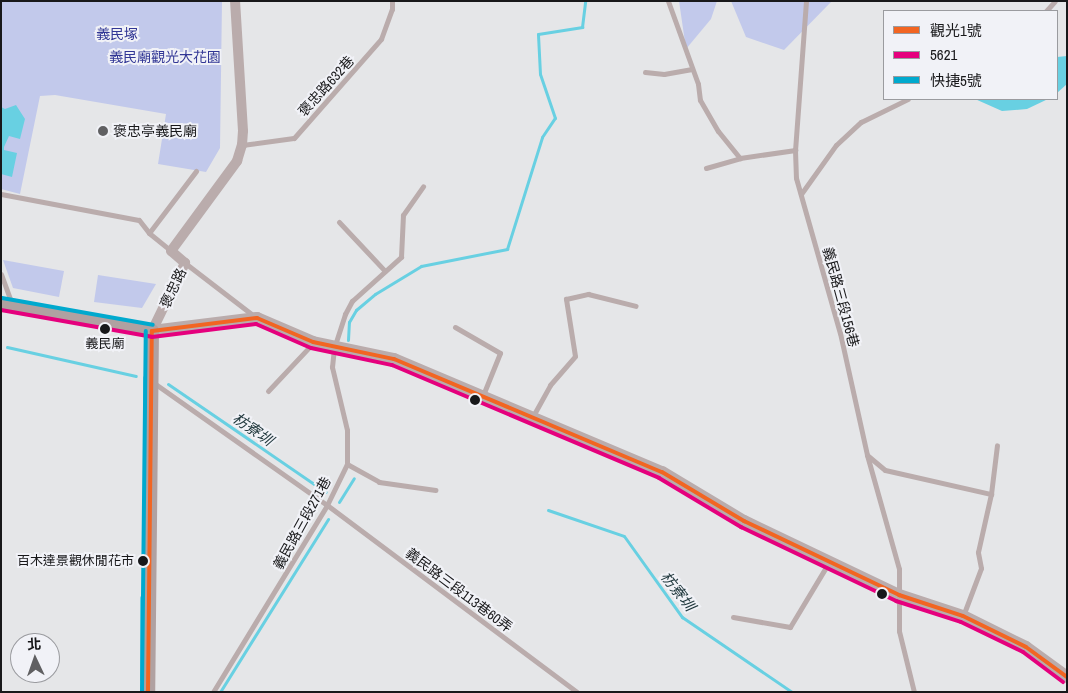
<!DOCTYPE html>
<meta charset="utf-8">
<style>
body{margin:0}
#map{position:relative;width:1068px;height:693px;overflow:hidden;background:#e5e6e8;font-family:"Archivo Narrow","Noto Sans TC",sans-serif}
div>[style]{position:absolute}
[style*='--x']{left:calc(var(--x)*1px);top:calc(var(--y)*1px);width:calc(var(--w)*1px);rotate:calc(var(--a)*1deg)}
.green>*{inset:0;background:#c2c9eb}
.water>*{inset:0;background:#68d0e2}
.stream>*{height:3px;margin:-1.5px;padding:0 1.5px;transform-origin:1.5px;border-radius:1.5px;background:#68d0e2}
.service>*{height:5px;margin:-2.5px;padding:0 2.5px;transform-origin:2.5px;border-radius:2.5px;background:#baacac}
.minor>*{height:10px;margin:-5px;padding:0 5px;transform-origin:5px;border-radius:5px;background:#baacac}
.tertiary>*{height:12px;margin:-6px;padding:0 6px;transform-origin:6px;border-radius:6px;background:#baacac}
.secondary>*{height:14px;margin:-7px;padding:0 7px;transform-origin:7px;border-radius:7px;background:#b0a1a1}
.bus-1>*{height:4px;margin:-2px;padding:0 2px;transform-origin:2px;border-radius:2px;background:#f26522}
.bus-2>*{height:4px;margin:-2px;padding:0 2px;transform-origin:2px;border-radius:2px;background:#e5007d}
.bus-3>*{height:4px;margin:-2px;padding:0 2px;transform-origin:2px;border-radius:2px;background:#00a9ce}
.dots>*{width:14px;height:14px;translate:-50% -50%;box-sizing:border-box;border:2px solid #f1f2f7;border-radius:50%}
span{translate:-50% -50%;white-space:nowrap;text-align:center;line-height:1.15;-webkit-text-stroke:4px #f1f2f7;paint-order:stroke}
.bus-label{font-size:13px;color:#18181a}
.right{translate:-100% -50%;text-align:right}
.park-label{font-size:14px;color:#313695}
.street-label{font-size:14px;color:#18181a}
.poi-label{font-size:14px;color:#18181a}
.left{translate:0 -50%;text-align:left}
.water-label{font-size:15px;color:#1d353a;font-style:italic}
.frame{position:absolute;inset:0;border:2px solid #18181a;pointer-events:none}
.legend{position:absolute;left:883px;top:10px;width:175px;height:90px;box-sizing:border-box;background:#f1f2f7;border:1px solid #9a9b9f;margin:0;padding:6px 9px;list-style:none;font-size:15px;color:#18181a}
.legend li{display:flex;align-items:center;gap:10px;height:25px}
.legend b{width:25px;border:1px solid #9a9b9f}
.north{position:absolute;left:10px;top:633px;width:50px;height:50px;box-sizing:border-box;background:#f1f2f7;border:1px solid #9a9b9f;border-radius:50%;rotate:357deg;font-size:14px;font-weight:700;line-height:20px;text-align:center;color:#18181a}
.north::after{content:'';display:block;margin:auto;width:18px;height:22px;background:#606062;clip-path:polygon(50% 0,100% 100%,50% 72%,0 100%)}
</style>
<div id="map">
<div class="green">
<i style="clip-path:polygon(1px 1px,222px 1px,220px 148px,206px 172px,158px 164px,166px 114px,55px 95px,40px 96px,20px 194px,1px 189px)"></i>
<i style="clip-path:polygon(679px 1px,717px 1px,711px 19px,686px 49px)"></i>
<i style="clip-path:polygon(731px 1px,832px 1px,784px 50px,746px 37px)"></i>
<i style="clip-path:polygon(3px 260px,64px 271px,59px 297px,13px 288px)"></i>
<i style="clip-path:polygon(98px 275px,156px 284px,142px 308px,94px 302px)"></i>
</div>
<div class="water">
<i style="clip-path:polygon(1067px 56px,1067px 84px,1057px 93px,1057px 57px)"></i>
<i style="clip-path:polygon(975px 99px,1048px 99px,1027px 109px,1002px 111px)"></i>
<i style="clip-path:polygon(16px 105px,25px 119px,20px 139px,9px 136px,4px 147px,4px 150px,17px 153px,12px 177px,1px 174px,1px 107px,5px 109px)"></i>
</div>
<div class="stream">
<i style="--x:348;--y:340;--w:18;--a:-87"></i>
<i style="--x:349;--y:322;--w:14;--a:-60"></i>
<i style="--x:356;--y:310;--w:25;--a:-40"></i>
<i style="--x:375;--y:294;--w:54;--a:-31.3"></i>
<i style="--x:421;--y:266;--w:88;--a:-11.2"></i>
<i style="--x:507;--y:249;--w:117;--a:-72.6"></i>
<i style="--x:542;--y:137;--w:23;--a:-56"></i>
<i style="--x:555;--y:118;--w:46;--a:-108.8"></i>
<i style="--x:540;--y:74;--w:40;--a:-92.9"></i>
<i style="--x:538;--y:34;--w:45;--a:-9"></i>
<i style="--x:582;--y:27;--w:26;--a:-83"></i>
<i style="--x:7;--y:347;--w:132;--a:12.7"></i>
<i style="--x:144;--y:377;--w:22;--a:90"></i>
<i style="--x:168;--y:384;--w:191;--a:34.4"></i>
<i style="--x:339;--y:502;--w:28;--a:-58"></i>
<i style="--x:548;--y:510;--w:80;--a:18.9"></i>
<i style="--x:624;--y:536;--w:100;--a:54.4"></i>
<i style="--x:682;--y:617;--w:133;--a:34.3"></i>
<i style="--x:141;--y:597;--w:82;--a:90"></i>
<i style="--x:220;--y:692;--w:204;--a:-58"></i>
</div>
<div class="service">
<i style="--x:668;--y:1;--w:88;--a:70.1"></i>
<i style="--x:698;--y:84;--w:16;--a:83"></i>
<i style="--x:700;--y:100;--w:36;--a:60"></i>
<i style="--x:718;--y:131;--w:35;--a:51"></i>
<i style="--x:806;--y:1;--w:149;--a:94.2"></i>
<i style="--x:795;--y:150;--w:28;--a:88"></i>
<i style="--x:796;--y:178;--w:161;--a:74.2"></i>
<i style="--x:840;--y:333;--w:125;--a:77.5"></i>
<i style="--x:867;--y:455;--w:118;--a:74.3"></i>
<i style="--x:899;--y:569;--w:62;--a:90"></i>
<i style="--x:899;--y:631;--w:63;--a:76.2"></i>
<i style="--x:1046;--y:11;--w:13;--a:-48"></i>
<i style="--x:645;--y:72;--w:19;--a:6"></i>
<i style="--x:664;--y:74;--w:27;--a:-10"></i>
<i style="--x:242;--y:145;--w:52;--a:-7.7"></i>
<i style="--x:294;--y:138;--w:132;--a:-48.7"></i>
<i style="--x:381;--y:39;--w:32;--a:-70"></i>
<i style="--x:392;--y:9;--w:8;--a:-90"></i>
<i style="--x:706;--y:168;--w:35;--a:-16"></i>
<i style="--x:740;--y:158;--w:56;--a:-8.3"></i>
<i style="--x:1;--y:194;--w:140;--a:10.7"></i>
<i style="--x:139;--y:220;--w:16;--a:52"></i>
<i style="--x:149;--y:233;--w:28;--a:39"></i>
<i style="--x:801;--y:194;--w:60;--a:-54.5"></i>
<i style="--x:836;--y:145;--w:34;--a:-43"></i>
<i style="--x:861;--y:122;--w:52;--a:-26.1"></i>
<i style="--x:339;--y:222;--w:67;--a:46.8"></i>
<i style="--x:149;--y:233;--w:78;--a:-52.8"></i>
<i style="--x:185;--y:263;--w:87;--a:37.5"></i>
<i style="--x:1;--y:274;--w:32;--a:70"></i>
<i style="--x:455;--y:327;--w:52;--a:30"></i>
<i style="--x:500;--y:353;--w:45;--a:112"></i>
<i style="--x:154;--y:383;--w:212;--a:35.2"></i>
<i style="--x:327;--y:505;--w:312;--a:36.8"></i>
<i style="--x:268;--y:391;--w:66;--a:-46.8"></i>
<i style="--x:533;--y:416;--w:35;--a:-61"></i>
<i style="--x:550;--y:385;--w:38;--a:-49"></i>
<i style="--x:575;--y:356;--w:58;--a:-99"></i>
<i style="--x:566;--y:299;--w:23;--a:-13"></i>
<i style="--x:588;--y:294;--w:49;--a:14"></i>
<i style="--x:867;--y:455;--w:23;--a:40"></i>
<i style="--x:885;--y:470;--w:109;--a:12.8"></i>
<i style="--x:347;--y:464;--w:37;--a:29"></i>
<i style="--x:379;--y:482;--w:57;--a:8.1"></i>
<i style="--x:963;--y:616;--w:51;--a:-69.4"></i>
<i style="--x:981;--y:568;--w:16;--a:-101"></i>
<i style="--x:978;--y:552;--w:59;--a:-77.4"></i>
<i style="--x:991;--y:494;--w:49;--a:-83"></i>
<i style="--x:733;--y:617;--w:58;--a:10"></i>
<i style="--x:790;--y:627;--w:76;--a:-59"></i>
<i style="--x:213;--y:692;--w:219;--a:-58.6"></i>
<i style="--x:327;--y:505;--w:46;--a:-64"></i>
<i style="--x:347;--y:464;--w:34;--a:-90"></i>
<i style="--x:347;--y:430;--w:65;--a:-103.4"></i>
<i style="--x:332;--y:367;--w:19;--a:-84"></i>
<i style="--x:334;--y:348;--w:36;--a:-72"></i>
<i style="--x:345;--y:314;--w:15;--a:-62"></i>
<i style="--x:352;--y:301;--w:66;--a:-41.9"></i>
<i style="--x:401;--y:257;--w:42;--a:-87.3"></i>
<i style="--x:403;--y:215;--w:35;--a:-55"></i>
</div>
<div class="minor">
<i style="--x:152;--y:331;--w:76;--a:-64.1"></i>
<i style="--x:185;--y:263;--w:18;--a:-139"></i>
<i style="--x:171;--y:251;--w:112;--a:-53.7"></i>
<i style="--x:237;--y:161;--w:17;--a:-73"></i>
<i style="--x:242;--y:145;--w:14;--a:-86"></i>
<i style="--x:243;--y:131;--w:130;--a:-93.5"></i>
</div>
<div class="tertiary">
<i style="--x:152;--y:331;--w:106;--a:-7.1"></i>
<i style="--x:257;--y:318;--w:61;--a:23.2"></i>
<i style="--x:313;--y:342;--w:83;--a:11.9"></i>
<i style="--x:394;--y:359;--w:291;--a:22.9"></i>
<i style="--x:662;--y:472;--w:96;--a:30.9"></i>
<i style="--x:744;--y:521;--w:172;--a:25.5"></i>
<i style="--x:899;--y:595;--w:67;--a:18.2"></i>
<i style="--x:963;--y:616;--w:70;--a:26.2"></i>
<i style="--x:1026;--y:647;--w:51;--a:36.2"></i>
</div>
<div class="secondary">
<i style="--x:1;--y:304;--w:153;--a:10.1"></i>
<i style="--x:152;--y:331;--w:361;--a:90.6"></i>
</div>
<div class="bus-1">
<i style="--x:152;--y:331;--w:106;--a:-7.1"></i>
<i style="--x:257;--y:318;--w:61;--a:23.2"></i>
<i style="--x:313;--y:342;--w:83;--a:11.9"></i>
<i style="--x:394;--y:359;--w:291;--a:22.9"></i>
<i style="--x:662;--y:472;--w:96;--a:30.9"></i>
<i style="--x:744;--y:521;--w:172;--a:25.5"></i>
<i style="--x:899;--y:595;--w:67;--a:18.2"></i>
<i style="--x:963;--y:616;--w:70;--a:26.2"></i>
<i style="--x:1026;--y:647;--w:51;--a:36.2"></i>
<i style="--x:148;--y:692;--w:361;--a:-89.4"></i>
</div>
<div class="bus-2">
<i style="--x:1;--y:310;--w:153;--a:10.1"></i>
<i style="--x:152;--y:337;--w:105;--a:-7.1"></i>
<i style="--x:256;--y:324;--w:60;--a:23.6"></i>
<i style="--x:311;--y:348;--w:83;--a:11.9"></i>
<i style="--x:392;--y:365;--w:290;--a:22.9"></i>
<i style="--x:659;--y:478;--w:96;--a:30.9"></i>
<i style="--x:741;--y:527;--w:172;--a:25.5"></i>
<i style="--x:896;--y:601;--w:68;--a:17.9"></i>
<i style="--x:961;--y:622;--w:69;--a:25.8"></i>
<i style="--x:1023;--y:652;--w:50;--a:36.9"></i>
</div>
<div class="bus-3">
<i style="--x:2;--y:298;--w:153;--a:10.1"></i>
<i style="--x:142;--y:692;--w:361;--a:-89.4"></i>
</div>
<div class="dots">
<i style="left:103px;top:131px;background:#606062"></i>
<i style="left:105px;top:329px;background:#18181a"></i>
<i style="left:475px;top:400px;background:#18181a"></i>
<i style="left:143px;top:561px;background:#18181a"></i>
<i style="left:882px;top:594px;background:#18181a"></i>
</div>
<div class="bus-label">
<span style="left:105px;top:344px">義民廟</span>
<span class="right" style="left:134px;top:561px">百木達景觀休閒花市</span>
</div>
<div class="park-label">
<span style="left:117px;top:34px">義民塚</span>
<span style="left:165px;top:57px">義民廟觀光大花園</span>
</div>
<div class="street-label">
<span style="left:326px;top:86px;rotate:-48deg">褒忠路632巷</span>
<span style="left:173px;top:288px;rotate:-65deg">褒忠路</span>
<span style="left:841px;top:297px;rotate:75deg">義民路三段156巷</span>
<span style="left:302px;top:523px;rotate:-61deg">義民路三段271巷</span>
<span style="left:459px;top:590px;rotate:37deg">義民路三段113巷60弄</span>
</div>
<div class="poi-label">
<span class="left" style="left:113px;top:131px">褒忠亭義民廟</span>
</div>
<div class="water-label">
<span style="left:253px;top:429px;rotate:35deg">枋寮圳</span>
<span style="left:678px;top:591px;rotate:52deg">枋寮圳</span>
</div>
<div class="frame"></div>
<ul class="legend">
<li><b style="height:6px;background:#f26522"></b>觀光1號</li>
<li><b style="height:6px;background:#e5007d"></b>5621</li>
<li><b style="height:6px;background:#00a9ce"></b>快捷5號</li>
</ul>
<div class="north">北</div>
</div>
